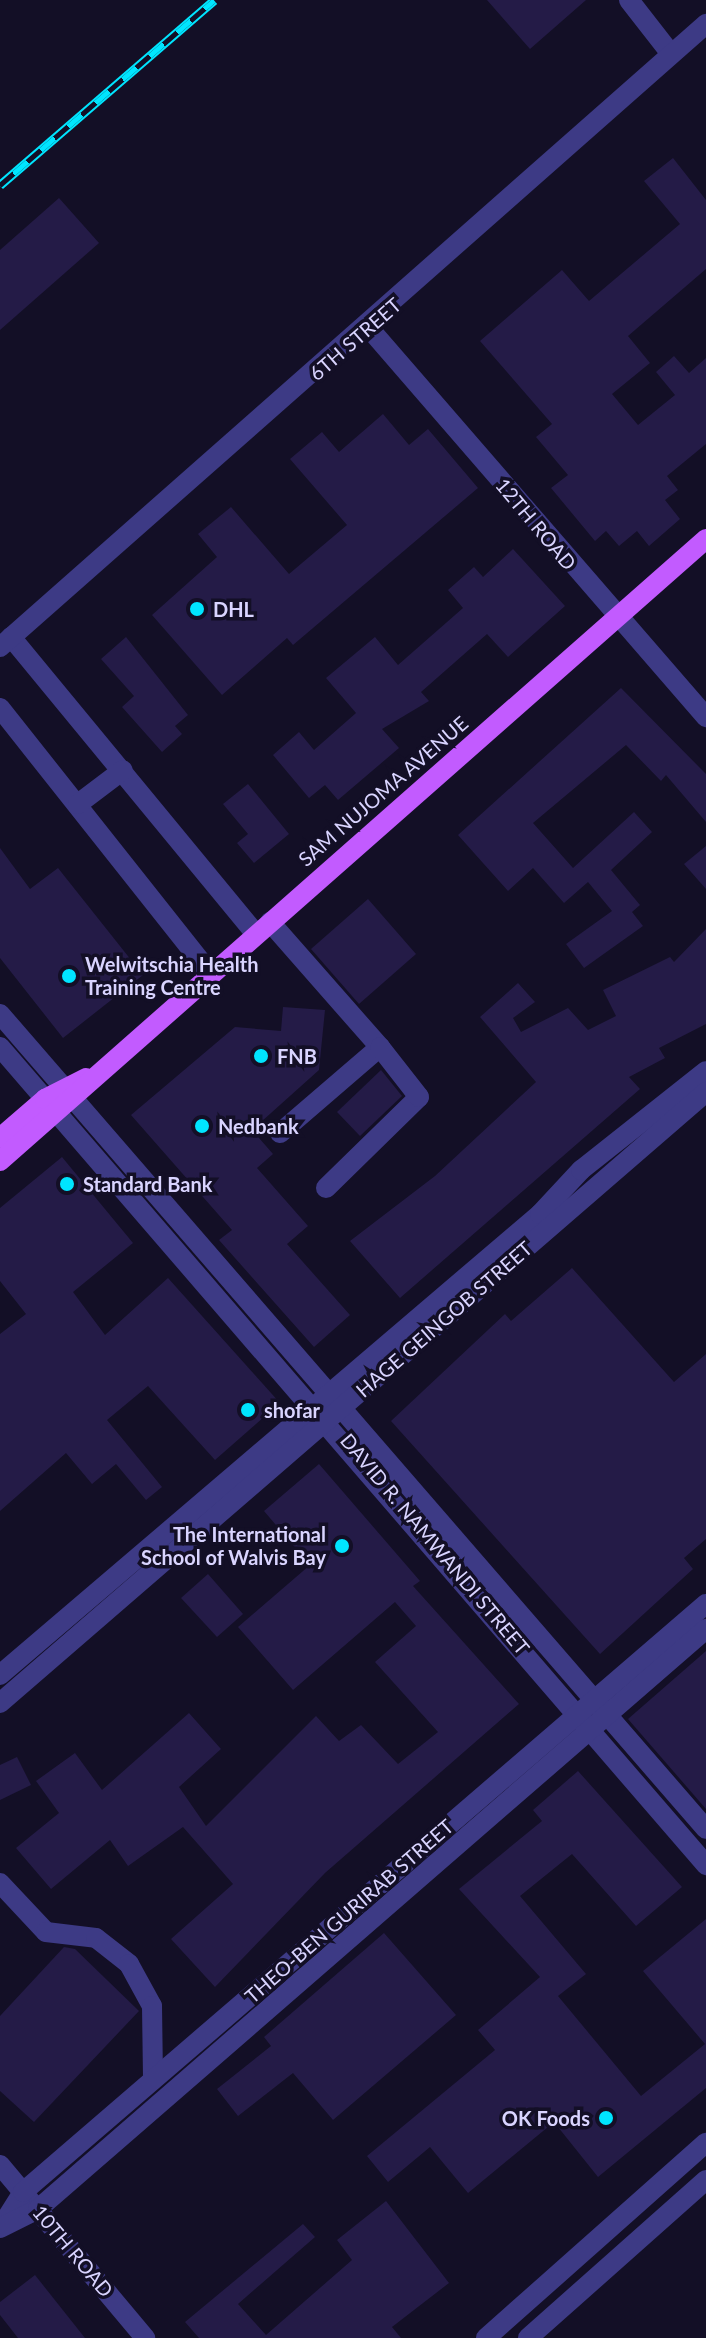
<!DOCTYPE html>
<style>
body{margin:0}
#map{position:relative;width:706px;height:2338px;overflow:hidden;background:#130f26;font-family:Lato,sans-serif}
div>[style]{position:absolute}
[style*='--x']{left:calc(var(--x)*1px);top:calc(var(--y)*1px);width:calc(var(--w)*1px);rotate:calc(var(--a)*1deg)}
.building>*{inset:0;background:#241b47}
.minor>*{height:20px;margin:-10px;padding:0 10px;transform-origin:10px;border-radius:10px;background:#3d3a85}
.major>*{height:20px;margin:-10px;padding:0 10px;transform-origin:10px;border-radius:10px;background:#c25bff}
.rail>*{height:9px;margin-top:-4.5px;transform-origin:0;background:repeating-linear-gradient(90deg,#130f26 0 18px,#00e5ff 0 36px);box-sizing:border-box;border-block:2px solid #00e5ff}
.dots>*{width:22px;height:22px;translate:-50% -50%;box-sizing:border-box;border:4px solid #130f26;border-radius:50%}
span{translate:-50% -50%;white-space:nowrap;text-align:center;line-height:1.15;-webkit-text-stroke:7px #130f26;paint-order:stroke}
.street-label{font-size:20px;color:#d9d4ff}
.poi-label{font-size:20px;color:#d9d4ff;font-weight:700}
.left{translate:0 -50%;text-align:left}
.right{translate:-100% -50%;text-align:right}
</style>
<div id="map">
<div class="building">
<i style="clip-path:polygon(487px 0,586px 0,530px 49px)"></i>
<i style="clip-path:polygon(673px 158px,706px 200px,706px 269px,628px 336px,650px 363px,612px 394px,638px 425px,675px 395px,656px 372px,674px 356px,689px 373px,706px 358px,706px 444px,667px 476px,678px 490px,665px 500px,680px 519px,649px 546px,637px 531px,619px 546px,606px 531px,595px 541px,551px 488px,568px 475px,536px 437px,552px 424px,480px 341px,562px 270px,589px 301px,680px 224px,644px 181px)"></i>
<i style="clip-path:polygon(59px 198px,99px 243px,0 330px,0 250px)"></i>
<i style="clip-path:polygon(383px 414px,409px 445px,428px 429px,478px 488px,293px 645px,287px 638px,222px 695px,152px 615px,217px 557px,198px 534px,231px 507px,289px 574px,347px 525px,290px 459px,322px 432px,339px 452px)"></i>
<i style="clip-path:polygon(513px 549px,565px 606px,508px 657px,487px 634px,421px 692px,429px 701px,382px 729px,399px 748px,338px 800px,325px 785px,309px 798px,273px 755px,299px 732px,314px 750px,356px 713px,326px 678px,375px 637px,398px 665px,463px 608px,448px 590px,474px 567px,483px 577px)"></i>
<i style="clip-path:polygon(126px 637px,188px 715px,175px 726px,182px 734px,162px 752px,122px 707px,134px 696px,101px 659px)"></i>
<i style="clip-path:polygon(621px 688px,706px 774px,706px 822px,666px 775px,661px 781px,626px 745px,533px 823px,573px 868px,634px 812px,652px 832px,611px 870px,640px 905px,632px 912px,643px 926px,584px 968px,566px 944px,612px 911px,588px 882px,564px 903px,533px 868px,508px 891px,458px 835px)"></i>
<i style="clip-path:polygon(248px 784px,289px 834px,254px 863px,237px 843px,248px 834px,223px 804px)"></i>
<i style="clip-path:polygon(706px 846px,706px 889px,684px 864px)"></i>
<i style="clip-path:polygon(0 848px,30px 889px,58px 868px,143px 975px,63px 1038px,0 958px)"></i>
<i style="clip-path:polygon(368px 899px,416px 954px,359px 1004px,311px 949px)"></i>
<i style="clip-path:polygon(706px 929px,706px 1024px,659px 1048px,665px 1058px,629px 1077px,640px 1089px,400px 1298px,350px 1241px,435px 1176px,536px 1082px,480px 1017px,518px 983px,535px 1002px,513px 1018px,521px 1032px,568px 1008px,588px 1030px,616px 1016px,603px 990px,670px 957px,674px 962px)"></i>
<i style="clip-path:polygon(283px 1007px,325px 1010px,319px 1070px,252px 1130px,273px 1154px,257px 1168px,308px 1226px,287px 1244px,350px 1315px,314px 1347px,219px 1240px,232px 1230px,131px 1115px,235px 1027px,281px 1031px)"></i>
<i style="clip-path:polygon(381px 1070px,402px 1096px,360px 1136px,337px 1112px)"></i>
<i style="clip-path:polygon(62px 1157px,133px 1243px,73px 1292px,105px 1335px,168px 1278px,280px 1403px,215px 1460px,148px 1386px,107px 1420px,162px 1487px,146px 1500px,116px 1464px,92px 1484px,66px 1453px,0 1511px,0 1334px,26px 1314px,0 1281px,0 1208px)"></i>
<i style="clip-path:polygon(572px 1268px,674px 1382px,706px 1354px,706px 1539px,684px 1558px,693px 1569px,600px 1654px,391px 1421px,505px 1314px,511px 1321px)"></i>
<i style="clip-path:polygon(319px 1464px,420px 1581px,413px 1586px,519px 1704px,325px 1873px,215px 1987px,171px 1939px,233px 1884px,183px 1827px,128px 1866px,110px 1840px,51px 1889px,16px 1848px,59px 1813px,36px 1781px,75px 1753px,102px 1790px,189px 1713px,221px 1749px,179px 1787px,206px 1826px,316px 1716px,339px 1741px,361px 1725px,398px 1764px,438px 1732px,375px 1662px,416px 1626px,395px 1602px,293px 1690px,238px 1627px,310px 1565px,264px 1511px)"></i>
<i style="clip-path:polygon(208px 1574px,243px 1614px,217px 1637px,181px 1598px)"></i>
<i style="clip-path:polygon(706px 1651px,706px 1809px,628px 1719px)"></i>
<i style="clip-path:polygon(17px 1757px,31px 1785px,0 1800px,0 1765px)"></i>
<i style="clip-path:polygon(578px 1771px,682px 1887px,636px 1926px,572px 1854px,520px 1896px,586px 1974px,558px 1996px,641px 2096px,705px 2044px,643px 1971px,706px 1919px,706px 2088px,598px 2177px,554px 2122px,468px 2193px,430px 2147px,388px 2182px,367px 2156px,495px 2050px,478px 2030px,540px 1977px,459px 1889px,542px 1821px,533px 1810px)"></i>
<i style="clip-path:polygon(384px 1933px,456px 2015px,333px 2120px,293px 2073px,238px 2116px,217px 2089px,271px 2046px,264px 2037px)"></i>
<i style="clip-path:polygon(64px 1947px,75px 1949px,139px 2011px,34px 2122px,0 2091px,0 2016px)"></i>
<i style="clip-path:polygon(386px 2201px,449px 2283px,392px 2327px,401px 2338px,199px 2338px,185px 2322px,303px 2224px,315px 2237px,238px 2304px,266px 2335px,352px 2260px,337px 2240px)"></i>
<i style="clip-path:polygon(35px 2275px,85px 2338px,18px 2338px,0 2315px,0 2302px)"></i>
</div>
<div class="minor">
<i style="--x:629;--y:0;--w:68;--a:52.1"></i>
<i style="--x:369;--y:328;--w:515;--a:49.1"></i>
<i style="--x:11;--y:637;--w:385;--a:50.5"></i>
<i style="--x:0;--y:647;--w:942;--a:-41.43"></i>
<i style="--x:0;--y:708;--w:338;--a:51.6"></i>
<i style="--x:78;--y:804;--w:56;--a:-37.1"></i>
<i style="--x:270;--y:922;--w:167;--a:48.7"></i>
<i style="--x:380;--y:1047;--w:132;--a:139.3"></i>
<i style="--x:0;--y:1014;--w:1078;--a:49.1"></i>
<i style="--x:0;--y:1047;--w:1081;--a:49.2"></i>
<i style="--x:326;--y:1188;--w:130;--a:-44.4"></i>
<i style="--x:419;--y:1097;--w:63;--a:-128"></i>
<i style="--x:0;--y:1675;--w:710;--a:-40.49"></i>
<i style="--x:540;--y:1214;--w:60;--a:-47"></i>
<i style="--x:581;--y:1170;--w:159;--a:-38.4"></i>
<i style="--x:0;--y:1703;--w:934;--a:-40.87"></i>
<i style="--x:0;--y:1883;--w:67;--a:46.8"></i>
<i style="--x:46;--y:1932;--w:50;--a:6.8"></i>
<i style="--x:96;--y:1938;--w:42;--a:38.2"></i>
<i style="--x:129;--y:1964;--w:48;--a:61.3"></i>
<i style="--x:152;--y:2006;--w:73;--a:89.2"></i>
<i style="--x:0;--y:2165;--w:226;--a:50"></i>
<i style="--x:1;--y:2227;--w:41;--a:-57.8"></i>
<i style="--x:23;--y:2192;--w:901;--a:-40.73"></i>
<i style="--x:0;--y:2228;--w:42;--a:-26.6"></i>
<i style="--x:38;--y:2209;--w:885;--a:-40.97"></i>
<i style="--x:486;--y:2338;--w:294;--a:-41.6"></i>
<i style="--x:528;--y:2338;--w:238;--a:-41.6"></i>
</div>
<div class="major">
<i style="--x:0;--y:1138;--w:60;--a:-40.9"></i>
<i style="--x:45;--y:1099;--w:46;--a:-27.1"></i>
<i style="--x:0;--y:1161;--w:941;--a:-41.38"></i>
</div>
<div class="rail">
<i style="--x:0;--y:185;--w:283;--a:-40.8"></i>
</div>
<div class="dots">
<i style="left:197px;top:609px;background:#00e5ff"></i>
<i style="left:69px;top:976px;background:#00e5ff"></i>
<i style="left:261px;top:1056px;background:#00e5ff"></i>
<i style="left:202px;top:1126px;background:#00e5ff"></i>
<i style="left:67px;top:1184px;background:#00e5ff"></i>
<i style="left:248px;top:1410px;background:#00e5ff"></i>
<i style="left:342px;top:1546px;background:#00e5ff"></i>
<i style="left:606px;top:2118px;background:#00e5ff"></i>
</div>
<div class="street-label">
<span style="left:355px;top:339px;rotate:-41deg">6TH STREET</span>
<span style="left:536px;top:524px;rotate:50deg">12TH ROAD</span>
<span style="left:383px;top:791px;rotate:-41deg">SAM NUJOMA AVENUE</span>
<span style="left:444px;top:1319px;rotate:-41deg">HAGE GEINGOB STREET</span>
<span style="left:435px;top:1544px;rotate:50deg">DAVID R. NAMWANDI STREET</span>
<span style="left:349px;top:1911px;rotate:-41deg">THEO-BEN GURIRAB STREET</span>
<span style="left:73px;top:2251px;rotate:50deg">10TH ROAD</span>
</div>
<div class="poi-label">
<span class="left" style="left:213px;top:609px">DHL</span>
<span class="left" style="left:85px;top:976px">Welwitschia Health<br>Training Centre</span>
<span class="left" style="left:277px;top:1056px">FNB</span>
<span class="left" style="left:218px;top:1126px">Nedbank</span>
<span class="left" style="left:83px;top:1184px">Standard Bank</span>
<span class="left" style="left:264px;top:1410px">shofar</span>
<span class="right" style="left:326px;top:1546px">The International<br>School of Walvis Bay</span>
<span class="right" style="left:590px;top:2118px">OK Foods</span>
</div>
</div>
